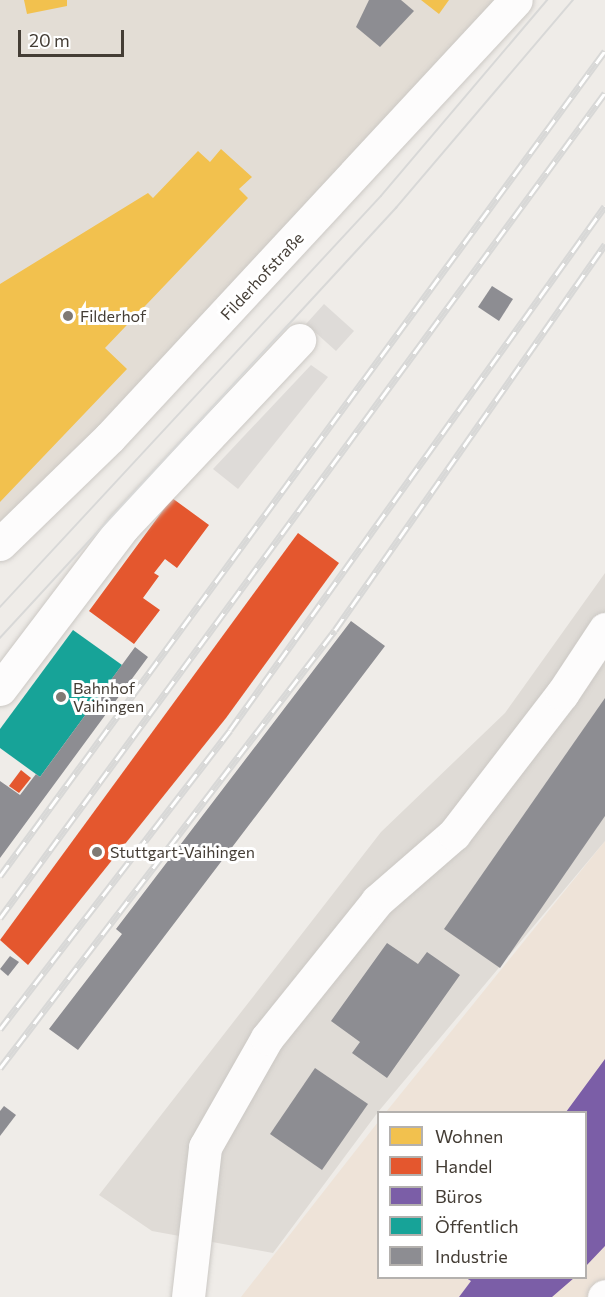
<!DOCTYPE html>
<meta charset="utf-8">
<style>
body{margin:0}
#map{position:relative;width:605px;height:1297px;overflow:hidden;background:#efece8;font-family:Commissioner,sans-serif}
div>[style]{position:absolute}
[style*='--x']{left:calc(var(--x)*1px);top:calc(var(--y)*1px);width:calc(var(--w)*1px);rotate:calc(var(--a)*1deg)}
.residential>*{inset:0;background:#e3ddd5}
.commercial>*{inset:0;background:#eee3d8}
.industrial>*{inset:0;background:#dfdbd6}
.parking>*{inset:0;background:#dedbd8}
.homes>*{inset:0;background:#f2c14e}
.shops>*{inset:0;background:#e4572e}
.offices>*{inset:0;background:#7b5ea7}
.public>*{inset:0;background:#17a398}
.industry>*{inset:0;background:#8d8d92}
.roads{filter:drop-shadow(0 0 2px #cbc8c4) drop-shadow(0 0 2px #cbc8c4)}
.minor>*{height:33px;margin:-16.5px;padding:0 16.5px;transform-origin:16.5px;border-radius:16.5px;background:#fdfcfc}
.tram>*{height:1.5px;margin:-0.75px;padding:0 0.75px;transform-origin:0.75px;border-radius:0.75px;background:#d8d8d7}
.rail>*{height:7px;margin-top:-3.5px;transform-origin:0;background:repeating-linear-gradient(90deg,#fff 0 14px,#d8d8d7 0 28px);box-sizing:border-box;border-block:2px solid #d8d8d7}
.dots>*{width:16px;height:16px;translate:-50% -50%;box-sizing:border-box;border:3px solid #fff;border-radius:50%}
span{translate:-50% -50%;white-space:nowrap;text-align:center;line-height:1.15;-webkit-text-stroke:6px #fff;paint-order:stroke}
.street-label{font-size:16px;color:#443d35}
.poi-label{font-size:16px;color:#443d35}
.left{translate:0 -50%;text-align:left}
.legend{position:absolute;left:377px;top:1111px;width:210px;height:168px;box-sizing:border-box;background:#fff;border:2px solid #b4b1ae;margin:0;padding:8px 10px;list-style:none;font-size:18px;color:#443d35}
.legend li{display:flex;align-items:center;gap:12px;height:30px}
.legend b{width:30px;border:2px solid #b4b1ae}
.scale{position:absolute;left:18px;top:30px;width:106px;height:27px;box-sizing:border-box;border:3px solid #443d35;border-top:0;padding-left:8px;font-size:18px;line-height:21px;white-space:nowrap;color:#443d35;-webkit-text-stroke:4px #fff;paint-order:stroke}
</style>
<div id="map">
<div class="residential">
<i style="clip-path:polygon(0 0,516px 0,0 536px)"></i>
</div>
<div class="commercial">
<i style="clip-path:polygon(605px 841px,605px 1297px,241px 1297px,378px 1122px,378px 1278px,586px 1278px,586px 1112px,386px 1112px)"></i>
</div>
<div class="industrial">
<i style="clip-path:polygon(605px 573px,605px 841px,378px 1112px,273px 1253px,152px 1231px,99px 1195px,381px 832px,505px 713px)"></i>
</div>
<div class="parking">
<i style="clip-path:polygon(324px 304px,354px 331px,336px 351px,306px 324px)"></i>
<i style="clip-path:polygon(311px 365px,328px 377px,238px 489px,213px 469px)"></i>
</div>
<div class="homes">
<i style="clip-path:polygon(24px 0,67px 0,67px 6px,27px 14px)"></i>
<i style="clip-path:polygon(421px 0,449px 0,439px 14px)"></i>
<i style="clip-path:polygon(221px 149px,252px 177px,239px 189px,248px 198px,105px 348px,127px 369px,0 502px,0 284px,148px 193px,153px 198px,198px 151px,210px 162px)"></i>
</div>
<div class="shops">
<i style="clip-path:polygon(172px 498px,209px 525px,177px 568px,165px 559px,154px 573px,159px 576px,143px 598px,160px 610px,134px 644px,89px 611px)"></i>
<i style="clip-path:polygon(298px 533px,339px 563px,226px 718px,28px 965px,0 940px)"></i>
<i style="clip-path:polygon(21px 770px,31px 778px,19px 793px,9px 786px)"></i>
</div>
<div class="offices">
<i style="clip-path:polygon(605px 1059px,605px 1246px,586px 1266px,586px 1112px,566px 1112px)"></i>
<i style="clip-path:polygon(466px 1278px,574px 1278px,552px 1297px,459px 1297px,471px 1281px)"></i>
</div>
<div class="public">
<i style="clip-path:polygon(73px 630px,122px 665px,40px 777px,0 748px,0 729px)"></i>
</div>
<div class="industry">
<i style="clip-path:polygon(369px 0,401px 0,414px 11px,380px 47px,356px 27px)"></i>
<i style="clip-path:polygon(492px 286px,513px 299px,499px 321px,478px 307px)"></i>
<i style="clip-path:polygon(351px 621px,385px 646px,78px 1050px,49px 1029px,122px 934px,116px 929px)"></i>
<i style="clip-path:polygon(135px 647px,148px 657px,0 858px,0 781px,20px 795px,36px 774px,40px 777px)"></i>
<i style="clip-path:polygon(605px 698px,605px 816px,500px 968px,444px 929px)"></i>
<i style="clip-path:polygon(387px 943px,418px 964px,427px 952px,460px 975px,387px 1078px,352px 1053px,360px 1042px,331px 1021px)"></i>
<i style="clip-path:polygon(10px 956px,19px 962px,8px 976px,0 969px)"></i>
<i style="clip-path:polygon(315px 1068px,368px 1104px,322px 1170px,270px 1134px)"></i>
<i style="clip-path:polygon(4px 1106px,16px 1115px,0 1136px,0 1111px)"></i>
</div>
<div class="roads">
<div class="minor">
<i style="--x:0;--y:544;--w:153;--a:-44.2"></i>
<i style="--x:110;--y:437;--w:596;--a:-47.11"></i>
<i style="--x:0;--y:689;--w:203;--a:-52.8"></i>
<i style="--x:123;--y:527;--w:257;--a:-46.7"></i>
<i style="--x:188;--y:1297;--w:151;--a:-83.5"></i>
<i style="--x:205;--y:1147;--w:125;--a:-60.4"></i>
<i style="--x:267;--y:1038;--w:176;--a:-51.2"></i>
<i style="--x:377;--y:901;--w:102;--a:-41"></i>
<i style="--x:454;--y:834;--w:177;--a:-52.4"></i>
<i style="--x:562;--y:694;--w:78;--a:-56.5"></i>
<i style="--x:604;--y:1297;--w:1;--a:-45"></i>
</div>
</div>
<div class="tram">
<i style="--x:0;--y:607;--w:560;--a:-47.17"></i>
<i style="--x:381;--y:196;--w:257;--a:-49.7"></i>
<i style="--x:0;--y:638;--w:585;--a:-47.36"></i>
<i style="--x:396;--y:208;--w:273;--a:-49.6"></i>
</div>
<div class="rail">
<i style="--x:0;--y:876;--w:1023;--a:-53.75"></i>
<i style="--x:0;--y:918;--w:1023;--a:-53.75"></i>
<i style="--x:0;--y:1029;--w:377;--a:-52.4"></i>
<i style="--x:230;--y:730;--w:644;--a:-54.41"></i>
<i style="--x:0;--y:1068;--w:551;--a:-52.59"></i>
<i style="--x:335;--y:630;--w:471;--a:-55"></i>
</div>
<div class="dots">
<i style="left:68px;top:316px;background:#807a74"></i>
<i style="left:61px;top:697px;background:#807a74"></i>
<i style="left:97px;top:852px;background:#807a74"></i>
</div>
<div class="street-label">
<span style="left:262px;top:276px;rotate:-47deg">Filderhofstraße</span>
</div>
<div class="poi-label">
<span class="left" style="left:80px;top:316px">Filderhof</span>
<span class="left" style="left:73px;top:697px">Bahnhof<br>Vaihingen</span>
<span class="left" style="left:110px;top:852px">Stuttgart-Vaihingen</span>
</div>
<ul class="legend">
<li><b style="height:16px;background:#f2c14e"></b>Wohnen</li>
<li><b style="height:16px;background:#e4572e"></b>Handel</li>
<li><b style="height:16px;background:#7b5ea7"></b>Büros</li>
<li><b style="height:16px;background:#17a398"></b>Öffentlich</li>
<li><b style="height:16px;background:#8d8d92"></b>Industrie</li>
</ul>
<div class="scale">20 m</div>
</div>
